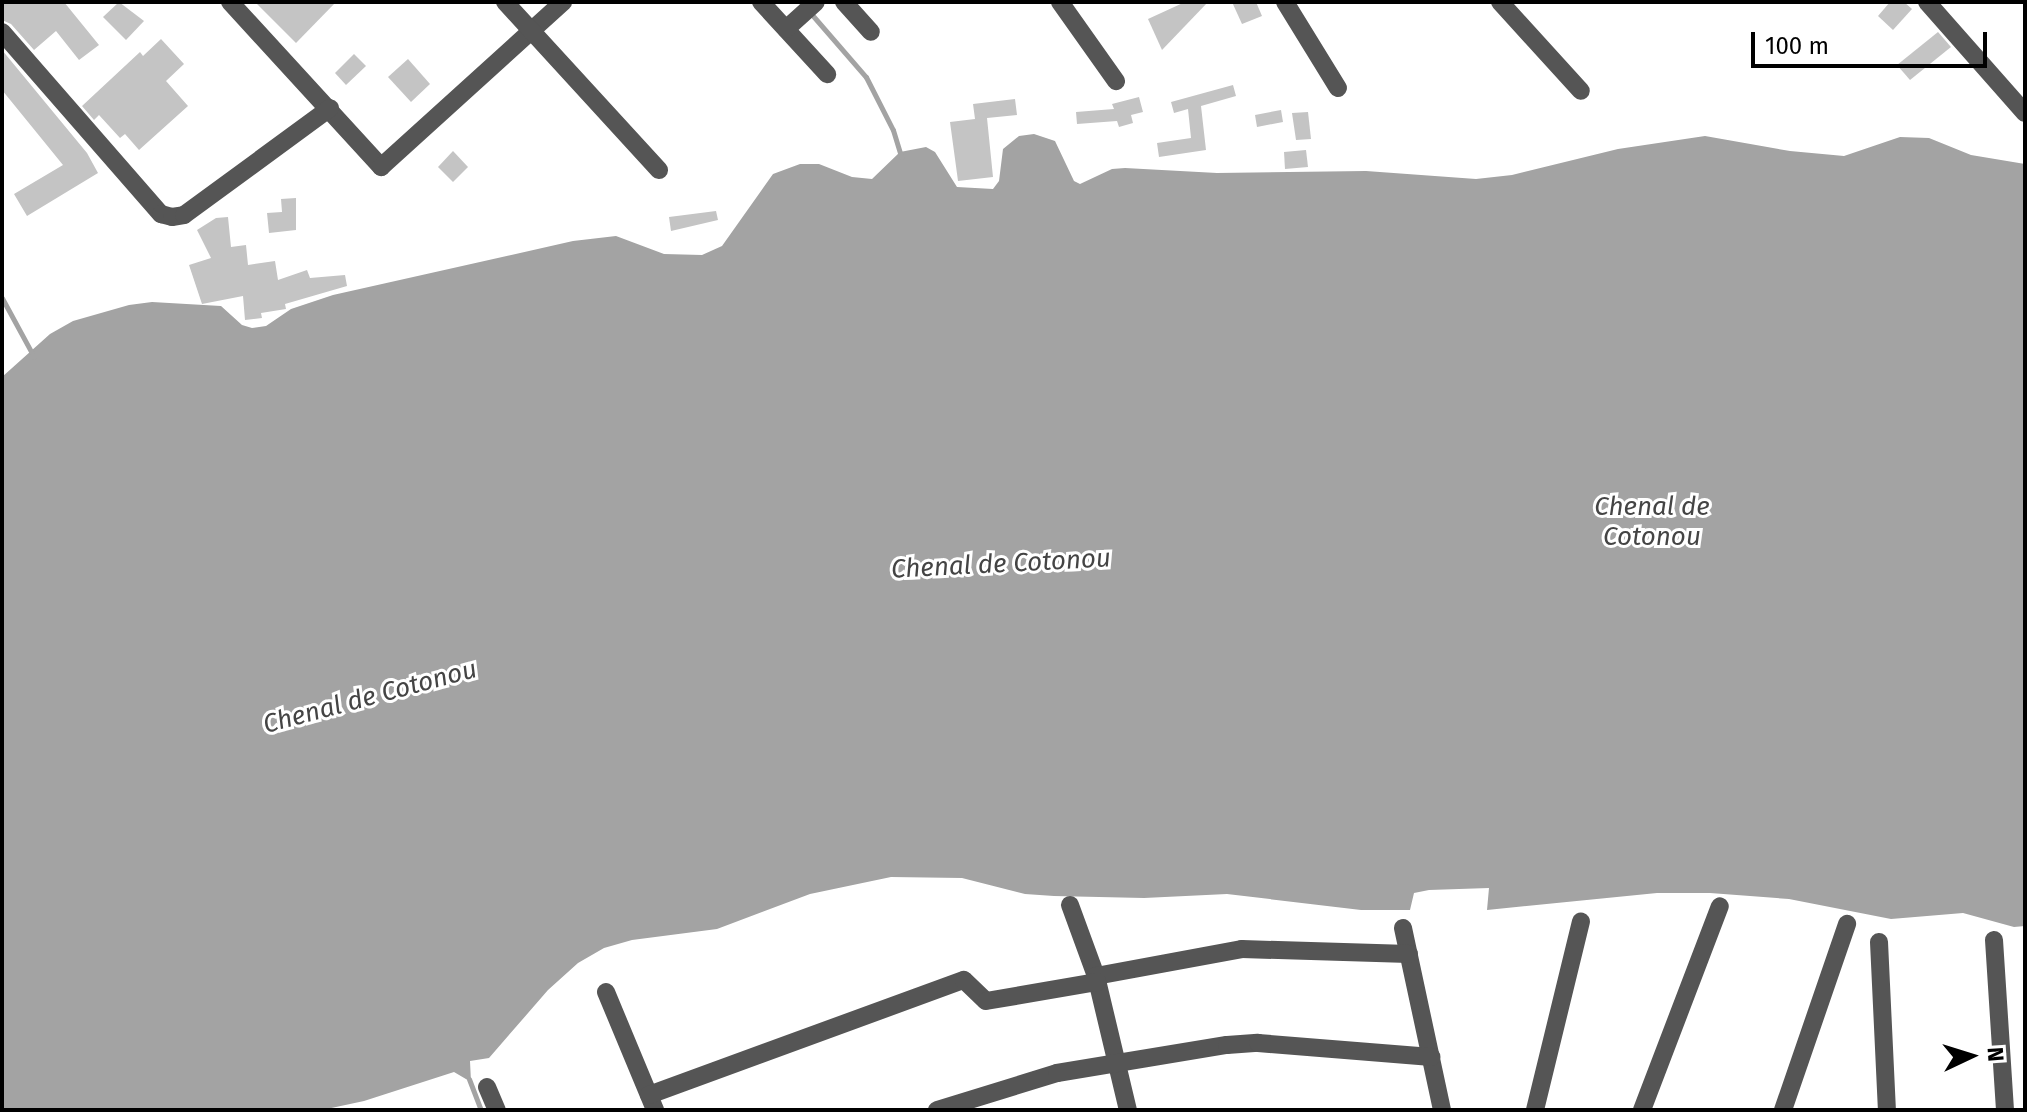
<!DOCTYPE html>
<style>
body{margin:0}
#map{position:relative;width:2027px;height:1112px;overflow:hidden;background:#fff;font-family:"Fira Sans",sans-serif}
div>[style]{position:absolute}
[style*='--x']{left:calc(var(--x)*1px);top:calc(var(--y)*1px);width:calc(var(--w)*1px);rotate:calc(var(--a)*1deg)}
.water>*{inset:0;background:#a3a3a3}
.stream>*{height:5px;margin:-2.5px;padding:0 2.5px;transform-origin:2.5px;border-radius:2.5px;background:#a3a3a3}
.building>*{inset:0;background:#c4c4c4}
.minor>*{height:18px;margin:-9px;padding:0 9px;transform-origin:9px;border-radius:9px;background:#555}
span{translate:-50% -50%;white-space:nowrap;text-align:center;line-height:1.15;-webkit-text-stroke:6px #fff;paint-order:stroke}
.water-label{font-size:26px;color:#444;font-style:italic}
.frame{position:absolute;inset:0;border:4px solid #000;pointer-events:none}
.north{position:absolute;left:1931px;top:1016px;width:80px;height:80px;-webkit-text-stroke:6px #fff;paint-order:stroke;rotate:86deg;font-size:22px;font-weight:700;line-height:32px;text-align:center;color:#000}
.north::after{content:'';display:block;margin:auto;width:28px;height:36px;background:#000;clip-path:polygon(50% 0,100% 100%,50% 72%,0 100%)}
.scale{position:absolute;left:1751px;top:32px;width:236px;height:36px;box-sizing:border-box;border:4px solid #000;border-top:0;padding-left:10px;font-size:24px;line-height:28px;white-space:nowrap;color:#000;-webkit-text-stroke:6px #fff;paint-order:stroke}
</style>
<div id="map">
<div class="water">
<i style="clip-path:polygon(1034px 134px,1055px 141px,1074px 181px,1080px 184px,1112px 169px,1125px 168px,1217px 173px,1366px 171px,1476px 179px,1512px 175px,1618px 149px,1705px 136px,1790px 151px,1844px 156px,1900px 137px,1929px 138px,1971px 155px,2025px 164px,2025px 926px,2014px 927px,1963px 913px,1891px 919px,1789px 899px,1710px 893px,1657px 893px,1487px 910px,1489px 888px,1429px 890px,1414px 893px,1410px 910px,1361px 910px,1227px 894px,1144px 898px,1054px 896px,1025px 894px,962px 878px,891px 877px,810px 894px,717px 929px,632px 940px,604px 948px,578px 963px,548px 990px,489px 1058px,470px 1061px,471px 1082px,454px 1072px,364px 1101px,322px 1110px,2px 1110px,2px 377px,50px 334px,73px 321px,129px 305px,152px 302px,221px 306px,242px 325px,252px 328px,266px 326px,291px 309px,333px 295px,573px 241px,616px 236px,664px 254px,702px 255px,722px 246px,773px 174px,800px 164px,819px 164px,852px 177px,872px 179px,900px 152px,926px 147px,935px 152px,957px 187px,993px 189px,999px 181px,1003px 149px,1019px 136px)"></i>
</div>
<div class="stream">
<i style="--x:801;--y:2;--w:99;--a:49.1"></i>
<i style="--x:866;--y:77;--w:59;--a:63"></i>
<i style="--x:893;--y:130;--w:28;--a:73"></i>
<i style="--x:2;--y:298;--w:67;--a:61.5"></i>
<i style="--x:469;--y:1079;--w:33;--a:69"></i>
</div>
<div class="building">
<i style="clip-path:polygon(2px 2px,64px 2px,99px 45px,79px 60px,56px 31px,34px 50px,11px 24px,2px 20px)"></i>
<i style="clip-path:polygon(119px 2px,144px 21px,126px 40px,103px 17px)"></i>
<i style="clip-path:polygon(255px 2px,336px 2px,296px 43px)"></i>
<i style="clip-path:polygon(1185px 2px,1208px 2px,1162px 50px,1148px 19px)"></i>
<i style="clip-path:polygon(1232px 2px,1256px 2px,1262px 16px,1242px 24px)"></i>
<i style="clip-path:polygon(1890px 2px,1904px 2px,1912px 9px,1893px 30px,1878px 16px)"></i>
<i style="clip-path:polygon(1938px 32px,1951px 47px,1910px 80px,1897px 65px)"></i>
<i style="clip-path:polygon(161px 39px,184px 64px,166px 81px,188px 106px,139px 150px,125px 134px,120px 138px,99px 115px,94px 120px,82px 106px,140px 52px,143px 56px)"></i>
<i style="clip-path:polygon(2px 50px,87px 153px,98px 173px,27px 216px,14px 194px,63px 165px,2px 90px)"></i>
<i style="clip-path:polygon(354px 54px,366px 66px,346px 85px,335px 73px)"></i>
<i style="clip-path:polygon(408px 59px,430px 84px,411px 102px,388px 77px)"></i>
<i style="clip-path:polygon(1233px 85px,1236px 96px,1201px 106px,1206px 150px,1159px 157px,1157px 143px,1191px 138px,1188px 109px,1174px 113px,1171px 102px)"></i>
<i style="clip-path:polygon(1139px 97px,1143px 112px,1131px 115px,1133px 123px,1119px 127px,1117px 121px,1077px 124px,1076px 112px,1114px 109px,1112px 104px)"></i>
<i style="clip-path:polygon(1015px 99px,1017px 115px,987px 118px,993px 177px,958px 181px,950px 122px,975px 119px,973px 104px)"></i>
<i style="clip-path:polygon(1281px 110px,1283px 122px,1257px 127px,1255px 115px)"></i>
<i style="clip-path:polygon(1308px 112px,1311px 139px,1296px 140px,1292px 113px)"></i>
<i style="clip-path:polygon(1306px 150px,1308px 167px,1285px 169px,1284px 152px)"></i>
<i style="clip-path:polygon(453px 151px,468px 167px,453px 182px,438px 167px)"></i>
<i style="clip-path:polygon(296px 198px,296px 230px,269px 233px,267px 213px,282px 212px,281px 199px)"></i>
<i style="clip-path:polygon(716px 211px,718px 220px,671px 231px,669px 217px)"></i>
<i style="clip-path:polygon(228px 217px,231px 247px,246px 245px,248px 265px,275px 261px,278px 280px,307px 270px,310px 278px,345px 275px,347px 286px,285px 304px,286px 309px,261px 313px,262px 318px,245px 320px,243px 296px,202px 304px,189px 265px,211px 258px,197px 230px,216px 218px)"></i>
</div>
<div class="minor">
<i style="--x:230;--y:2;--w:224;--a:47.5"></i>
<i style="--x:381;--y:167;--w:246;--a:-42.2"></i>
<i style="--x:505;--y:2;--w:228;--a:47.5"></i>
<i style="--x:761;--y:2;--w:98;--a:47.5"></i>
<i style="--x:844;--y:2;--w:40;--a:48"></i>
<i style="--x:1060;--y:2;--w:97;--a:54.7"></i>
<i style="--x:1285;--y:2;--w:101;--a:58.4"></i>
<i style="--x:1500;--y:2;--w:120;--a:47.7"></i>
<i style="--x:1927;--y:2;--w:148;--a:48.6"></i>
<i style="--x:786;--y:29;--w:40;--a:-42"></i>
<i style="--x:2;--y:32;--w:242;--a:48.9"></i>
<i style="--x:161;--y:214;--w:11;--a:15"></i>
<i style="--x:172;--y:217;--w:12;--a:-9"></i>
<i style="--x:184;--y:215;--w:181;--a:-36.2"></i>
<i style="--x:1070;--y:905;--w:76;--a:69.9"></i>
<i style="--x:1096;--y:976;--w:138;--a:76.6"></i>
<i style="--x:1403;--y:928;--w:186;--a:77.9"></i>
<i style="--x:1994;--y:940;--w:170;--a:86.3"></i>
<i style="--x:1879;--y:942;--w:168;--a:87.3"></i>
<i style="--x:1096;--y:976;--w:148;--a:-10.5"></i>
<i style="--x:1242;--y:949;--w:167;--a:1.7"></i>
<i style="--x:606;--y:992;--w:128;--a:67.4"></i>
<i style="--x:487;--y:1087;--w:25;--a:67"></i>
<i style="--x:649;--y:1095;--w:335;--a:-20.1"></i>
<i style="--x:964;--y:980;--w:30;--a:44"></i>
<i style="--x:986;--y:1001;--w:113;--a:-9.7"></i>
<i style="--x:937;--y:1110;--w:126;--a:-17.1"></i>
<i style="--x:1057;--y:1073;--w:172;--a:-9.4"></i>
<i style="--x:1227;--y:1045;--w:31;--a:-4"></i>
<i style="--x:1258;--y:1043;--w:174;--a:4.6"></i>
<i style="--x:1535;--y:1110;--w:194;--a:-76.3"></i>
<i style="--x:1642;--y:1110;--w:218;--a:-69.1"></i>
<i style="--x:1783;--y:1110;--w:197;--a:-71"></i>
</div>
<div class="water-label">
<span style="left:1652px;top:522px">Chenal de<br>Cotonou</span>
<span style="left:1001px;top:564px;rotate:-3deg">Chenal de Cotonou</span>
<span style="left:370px;top:697px;rotate:-15deg">Chenal de Cotonou</span>
</div>
<div class="frame"></div>
<div class="north">N</div>
<div class="scale">100 m</div>
</div>
